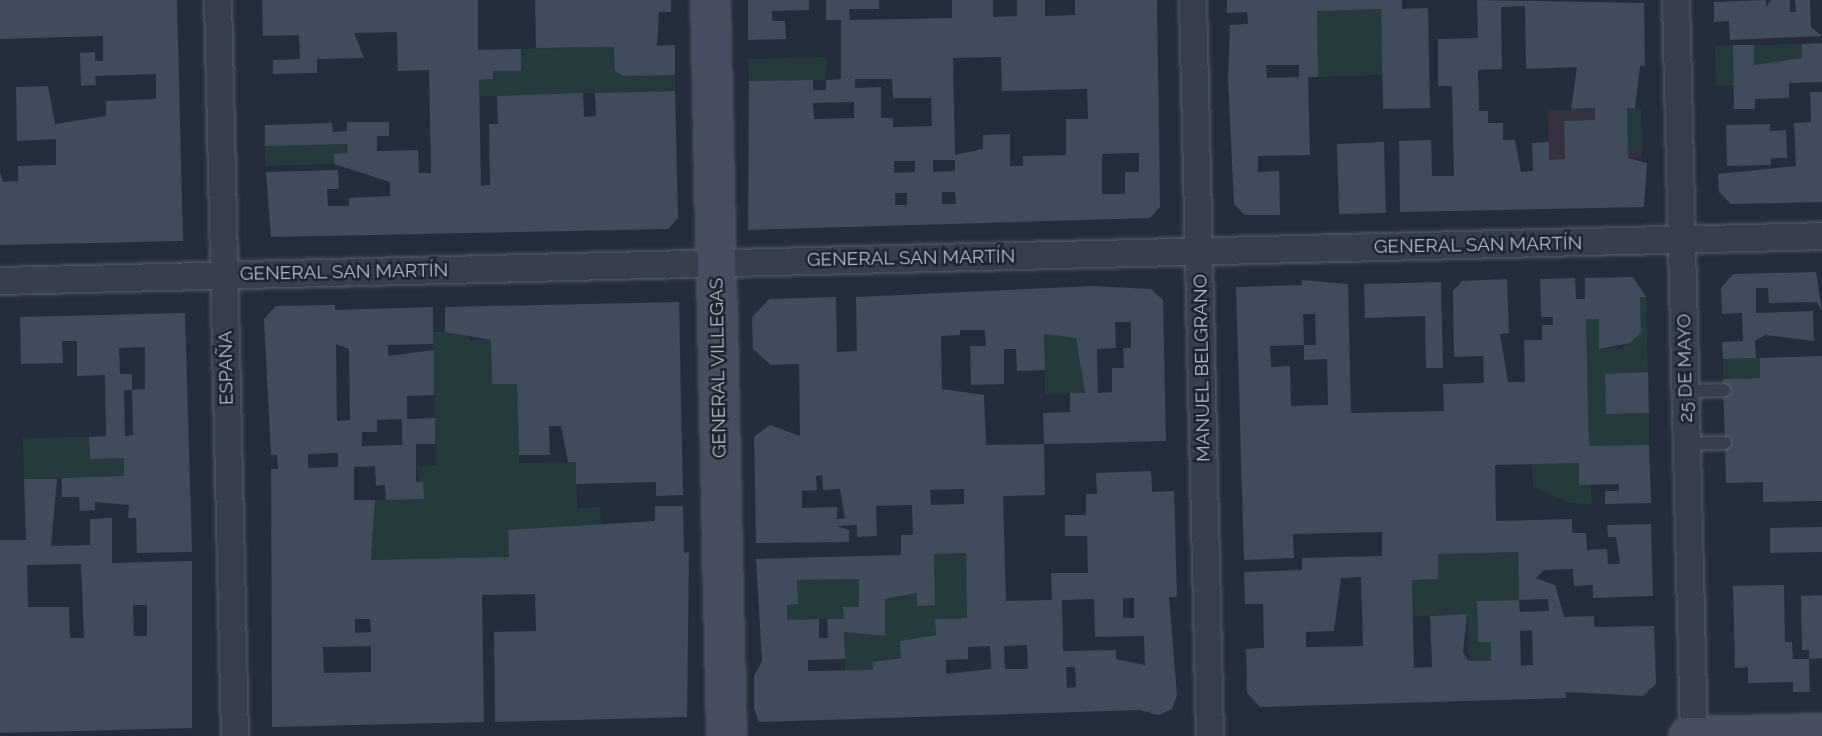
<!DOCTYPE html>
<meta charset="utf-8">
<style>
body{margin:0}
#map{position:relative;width:1822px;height:736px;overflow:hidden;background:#242d3c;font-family:Raleway,sans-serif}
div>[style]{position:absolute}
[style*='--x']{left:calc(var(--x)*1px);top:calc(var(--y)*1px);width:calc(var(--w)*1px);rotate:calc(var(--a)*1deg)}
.medical>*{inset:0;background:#343240}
.green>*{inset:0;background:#263a3d}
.building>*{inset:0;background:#404b5b}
.roads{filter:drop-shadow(0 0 2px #565d6a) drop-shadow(0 0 2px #565d6a)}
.lane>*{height:12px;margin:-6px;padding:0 6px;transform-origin:6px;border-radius:6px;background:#373f4c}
.street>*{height:26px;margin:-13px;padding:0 13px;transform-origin:13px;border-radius:13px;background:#373f4c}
.secondary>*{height:37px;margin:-18.5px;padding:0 18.5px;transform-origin:18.5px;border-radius:18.5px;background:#464e5f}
span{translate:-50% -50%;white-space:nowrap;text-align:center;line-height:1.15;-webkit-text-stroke:5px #1d2431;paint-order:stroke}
.street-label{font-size:19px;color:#b3bac7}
</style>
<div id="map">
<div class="medical">
<i style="clip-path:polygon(1641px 108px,1642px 157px,1549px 160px,1548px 110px)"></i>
</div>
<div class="green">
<i style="clip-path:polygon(1381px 9px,1383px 75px,1318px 77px,1317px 11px)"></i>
<i style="clip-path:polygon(1802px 44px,1802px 58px,1754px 65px,1754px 45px)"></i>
<i style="clip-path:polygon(1733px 45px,1734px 85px,1716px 86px,1715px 46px)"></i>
<i style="clip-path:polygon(614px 47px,615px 71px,675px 75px,675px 91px,480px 96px,479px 80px,493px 79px,493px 71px,521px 71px,521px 49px)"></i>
<i style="clip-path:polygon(826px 57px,826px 80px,749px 81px,748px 59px)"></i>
<i style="clip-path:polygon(1627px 108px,1641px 108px,1642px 149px,1628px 149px)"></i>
<i style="clip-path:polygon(347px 144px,348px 153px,334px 154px,334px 164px,265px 166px,265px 146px)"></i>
<i style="clip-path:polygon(1640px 297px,1646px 297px,1648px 372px,1605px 374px,1606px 413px,1649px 413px,1649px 445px,1589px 446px,1586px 319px,1599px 319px,1600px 349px,1622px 348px,1641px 333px)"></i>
<i style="clip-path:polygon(433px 332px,469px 332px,469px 341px,491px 340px,492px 384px,517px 384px,519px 463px,576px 462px,577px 508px,600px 507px,601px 528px,508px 531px,509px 557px,371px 560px,375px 500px,424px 499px,416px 466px,436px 465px)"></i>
<i style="clip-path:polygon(1044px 334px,1076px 338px,1085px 393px,1045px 394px)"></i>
<i style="clip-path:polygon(1760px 358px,1760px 378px,1723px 379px,1723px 359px)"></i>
<i style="clip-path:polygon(89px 437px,90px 459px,124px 458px,124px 476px,24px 479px,23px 438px)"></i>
<i style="clip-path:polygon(1579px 463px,1579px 484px,1591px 485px,1592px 504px,1570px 503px,1533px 487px,1532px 464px)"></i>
<i style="clip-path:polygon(1518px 552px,1519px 600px,1477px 602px,1478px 642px,1491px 642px,1491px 661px,1469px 661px,1467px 614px,1413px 616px,1412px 580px,1438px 554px)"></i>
<i style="clip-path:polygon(966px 553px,967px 618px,936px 619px,936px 635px,901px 641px,901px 658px,873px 662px,873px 670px,845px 670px,844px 632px,885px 636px,885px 599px,917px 593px,935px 605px,934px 554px)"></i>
<i style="clip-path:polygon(859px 579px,859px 607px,844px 607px,844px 619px,787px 620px,787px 605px,798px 604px,797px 580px)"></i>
</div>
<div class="building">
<i style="clip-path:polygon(0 0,177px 0,183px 241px,0 245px,0 172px,3px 182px,18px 181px,18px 166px,56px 165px,56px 139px,17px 141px,16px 87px,48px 86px,55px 124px,106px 116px,106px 101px,156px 99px,156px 74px,95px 76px,96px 85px,81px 86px,80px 53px,95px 52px,95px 61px,103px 61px,103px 36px,0 39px)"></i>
<i style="clip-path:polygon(262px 0,478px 0,478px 50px,521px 49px,521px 71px,493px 71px,493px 79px,479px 80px,481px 186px,490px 185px,489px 124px,498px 124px,497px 96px,583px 93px,584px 117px,596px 116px,595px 93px,675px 91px,678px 218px,668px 229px,271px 237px,266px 172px,338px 170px,339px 189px,327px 189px,328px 206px,349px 206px,349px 198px,390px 196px,390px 182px,334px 164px,334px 154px,348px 153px,347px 144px,265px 146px,265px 125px,332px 123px,333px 132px,347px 131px,347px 122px,389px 122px,389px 136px,377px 136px,377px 151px,418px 150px,419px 173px,431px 173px,429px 70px,398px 71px,397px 32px,354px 33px,364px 58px,317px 59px,317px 73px,273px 74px,273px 60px,300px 59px,299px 35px,263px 36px)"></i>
<i style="clip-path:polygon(535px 0,671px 0,671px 12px,659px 12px,657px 46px,675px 45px,675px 75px,623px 76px,615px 71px,614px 47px,536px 48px)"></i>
<i style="clip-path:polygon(748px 0,809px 0,809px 10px,772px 11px,772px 21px,785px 21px,786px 39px,748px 40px)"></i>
<i style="clip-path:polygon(evenodd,826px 0,879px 0,879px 9px,849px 9px,850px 20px,952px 18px,952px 0,993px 0,993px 17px,1017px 16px,1017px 0,1045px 0,1045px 16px,1075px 15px,1075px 0,1157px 0,1160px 207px,1150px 218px,748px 230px,749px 81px,813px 80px,813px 90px,826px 90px,826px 80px,841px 79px,841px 20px,826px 20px,826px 0,1001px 57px,1002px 91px,1087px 89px,1088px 119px,1066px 119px,1066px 155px,1023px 156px,1023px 166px,1010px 166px,1010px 134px,983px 135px,983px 149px,955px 155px,953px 58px,1001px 57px,826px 0,855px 79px,892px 79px,893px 98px,931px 98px,932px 126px,893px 127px,893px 118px,881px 118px,881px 87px,855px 88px,855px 79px,826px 0,854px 102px,854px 118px,814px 119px,813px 103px,854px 102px,826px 0,1139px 153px,1139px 172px,1125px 172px,1125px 194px,1102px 194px,1102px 154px,1139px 153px,826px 0,933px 160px,955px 160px,955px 171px,933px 172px,933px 160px,826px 0,894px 161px,915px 161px,915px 172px,894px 173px,894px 161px,826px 0,942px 192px,955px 192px,956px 204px,942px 204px,942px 192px,826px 0,895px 193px,907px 193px,907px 205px,895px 205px,895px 193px)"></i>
<i style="clip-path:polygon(evenodd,1227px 0,1402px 0,1402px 9px,1428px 8px,1430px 108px,1383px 109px,1381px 9px,1317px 11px,1318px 77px,1308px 77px,1310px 155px,1258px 156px,1258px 172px,1279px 171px,1280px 215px,1245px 215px,1234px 204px,1228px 79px,1230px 25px,1248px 24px,1247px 12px,1227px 13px,1227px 0,1266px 65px,1299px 65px,1299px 77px,1267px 78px,1266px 65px)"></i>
<i style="clip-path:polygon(evenodd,1477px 0,1644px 3px,1645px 66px,1640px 66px,1635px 108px,1627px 108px,1628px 158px,1647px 163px,1644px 207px,1400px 212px,1399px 141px,1431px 140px,1432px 176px,1454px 176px,1452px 86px,1438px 86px,1438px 39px,1478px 38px,1477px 0,1525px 6px,1526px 69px,1577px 67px,1571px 109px,1595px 108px,1595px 120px,1564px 121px,1565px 159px,1549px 160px,1549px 142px,1532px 143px,1533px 171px,1521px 172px,1515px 140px,1503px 140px,1503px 123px,1488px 123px,1488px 111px,1479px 111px,1478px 70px,1502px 69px,1501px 7px,1525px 6px)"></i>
<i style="clip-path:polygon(1766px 0,1766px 7px,1771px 0,1790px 0,1790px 12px,1796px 12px,1795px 0,1810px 0,1811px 27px,1822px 36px,1730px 40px,1729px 21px,1714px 22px,1714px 2px)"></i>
<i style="clip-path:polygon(1822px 43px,1822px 82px,1789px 83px,1789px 98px,1755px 99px,1755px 109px,1734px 109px,1733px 45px,1754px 45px,1754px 65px,1802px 58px,1802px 44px)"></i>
<i style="clip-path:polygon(1810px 92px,1822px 92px,1822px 202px,1731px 204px,1719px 192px,1718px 174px,1796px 166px,1794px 123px,1811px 122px)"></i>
<i style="clip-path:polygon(1770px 124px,1770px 131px,1786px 130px,1787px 158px,1771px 158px,1771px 165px,1727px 166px,1726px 125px)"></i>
<i style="clip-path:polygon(1384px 142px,1386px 213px,1339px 214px,1337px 144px)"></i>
<i style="clip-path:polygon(1816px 272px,1822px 311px,1817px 302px,1769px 303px,1768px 288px,1756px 288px,1756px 313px,1813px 311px,1814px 341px,1765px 335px,1755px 341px,1756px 358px,1723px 359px,1722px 342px,1743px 341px,1742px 313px,1722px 314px,1721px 288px,1733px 274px)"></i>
<i style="clip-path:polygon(evenodd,1633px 277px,1646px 297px,1640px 297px,1641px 333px,1630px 343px,1599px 349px,1599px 319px,1586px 319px,1589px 446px,1649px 445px,1651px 503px,1605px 504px,1605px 491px,1619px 491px,1619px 484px,1579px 485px,1579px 463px,1495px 465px,1496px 521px,1572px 519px,1572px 533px,1586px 533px,1587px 550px,1607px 549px,1608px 564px,1620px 564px,1616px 537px,1608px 537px,1607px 525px,1651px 524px,1653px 596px,1593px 598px,1593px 585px,1574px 586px,1573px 569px,1544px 570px,1536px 578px,1555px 585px,1564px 617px,1594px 616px,1594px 627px,1654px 626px,1656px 684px,1643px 696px,1565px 692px,1566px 698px,1260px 707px,1247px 693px,1246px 649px,1264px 648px,1263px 604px,1245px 604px,1244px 572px,1302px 570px,1302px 558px,1382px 556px,1382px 532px,1293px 534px,1294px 558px,1244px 560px,1236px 287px,1302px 285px,1302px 280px,1348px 284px,1351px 413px,1444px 411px,1443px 384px,1484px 383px,1483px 356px,1454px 357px,1453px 291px,1462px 281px,1507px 279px,1509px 333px,1500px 334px,1508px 382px,1525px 382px,1524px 340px,1542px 340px,1542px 325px,1553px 325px,1553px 317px,1541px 317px,1540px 279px,1575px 278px,1576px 299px,1585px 299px,1585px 278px,1633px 277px,1303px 314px,1315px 314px,1316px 345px,1304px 345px,1304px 360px,1327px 359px,1328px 405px,1291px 406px,1290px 366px,1271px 367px,1270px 346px,1304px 345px,1303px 314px,1633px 277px,1518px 552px,1519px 600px,1548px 599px,1549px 611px,1520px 612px,1519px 600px,1477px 601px,1478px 642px,1491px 642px,1491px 661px,1469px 661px,1463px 653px,1467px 614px,1430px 616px,1432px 667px,1414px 668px,1412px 580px,1438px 579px,1438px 554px,1518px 552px,1633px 277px,1361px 577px,1363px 646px,1306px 647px,1306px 632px,1334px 631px,1341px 578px,1361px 577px,1633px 277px,1532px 630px,1533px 665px,1521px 666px,1520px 631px,1532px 630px)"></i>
<i style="clip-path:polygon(1441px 282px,1443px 368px,1426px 368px,1425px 316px,1365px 318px,1364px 284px)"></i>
<i style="clip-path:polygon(evenodd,1093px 286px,1151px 289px,1163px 300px,1166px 441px,1044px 444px,1045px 495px,1003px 496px,1006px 601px,1052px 600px,1051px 573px,1088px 573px,1087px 536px,1065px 536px,1065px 515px,1086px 515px,1086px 494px,1097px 494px,1096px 473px,1151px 471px,1152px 492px,1174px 491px,1177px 597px,1169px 597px,1177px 695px,1172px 709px,1159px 715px,1139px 710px,759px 722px,754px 709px,754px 676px,762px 661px,756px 559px,901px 555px,901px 535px,913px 535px,912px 505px,876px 506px,877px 536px,857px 537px,857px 525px,837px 526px,849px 530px,849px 542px,756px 543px,754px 437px,770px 425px,800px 436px,799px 364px,771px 365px,753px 349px,752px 317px,769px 299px,836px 297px,837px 352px,857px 351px,856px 297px,1093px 286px,1115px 322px,1131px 322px,1131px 348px,1123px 348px,1124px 368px,1112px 368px,1112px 392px,1098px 393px,1097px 349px,1116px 348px,1115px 322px,1093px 286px,960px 330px,985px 330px,986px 346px,970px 346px,971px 385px,1004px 384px,1004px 349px,1016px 349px,1017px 371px,1045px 370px,1044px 334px,1076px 338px,1085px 393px,1070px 393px,1070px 412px,1043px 413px,1044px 444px,986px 445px,984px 395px,942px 389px,941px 336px,960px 335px,960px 330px,1093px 286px,822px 475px,823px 490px,840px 489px,845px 518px,837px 519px,837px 507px,802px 508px,802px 491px,817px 490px,816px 476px,822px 475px,1093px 286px,964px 489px,964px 504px,931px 505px,930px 490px,964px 489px,1093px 286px,966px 553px,967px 618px,935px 619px,936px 635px,900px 641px,901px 658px,873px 662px,873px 670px,808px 671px,808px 660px,845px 659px,844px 632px,885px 636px,885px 599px,917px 593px,917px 606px,935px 605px,934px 554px,966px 553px,1093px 286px,859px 579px,859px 607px,843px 607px,844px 619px,827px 619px,828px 638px,819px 638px,819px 619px,787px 620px,787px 605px,798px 604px,797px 580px,859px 579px,1093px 286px,1123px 598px,1134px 598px,1134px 618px,1123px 618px,1123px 598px,1093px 286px,1094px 599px,1095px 637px,1144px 636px,1145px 665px,1116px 659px,1116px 650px,1063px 651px,1062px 600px,1094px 599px,1093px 286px,1027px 645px,1028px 669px,1005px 669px,1004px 646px,1027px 645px,1093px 286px,990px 646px,991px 669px,946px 674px,946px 660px,968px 659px,968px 647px,990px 646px,1093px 286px,1066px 667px,1075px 667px,1076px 687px,1067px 688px,1066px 667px)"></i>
<i style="clip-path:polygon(679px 302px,683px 495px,656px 496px,656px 482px,576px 484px,576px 462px,568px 462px,561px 426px,549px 426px,550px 455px,519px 455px,517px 384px,492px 384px,491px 340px,445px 332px,445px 307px)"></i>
<i style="clip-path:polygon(evenodd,335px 305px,335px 310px,433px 307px,433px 344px,388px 345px,388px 356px,434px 350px,434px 395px,407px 396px,407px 419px,435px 418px,435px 444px,416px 444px,416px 482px,423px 482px,424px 499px,386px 500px,385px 485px,376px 486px,375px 466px,354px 467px,354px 500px,375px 500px,371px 560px,509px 557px,508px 530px,655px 521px,655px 506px,683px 506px,684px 553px,689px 552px,687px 717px,495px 722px,494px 632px,536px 631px,535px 594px,482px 595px,484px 722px,272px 727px,271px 469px,278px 469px,277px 455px,271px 455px,264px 319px,276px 306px,335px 305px,336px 344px,349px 349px,350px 420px,337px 421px,336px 344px,335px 305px,402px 419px,402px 445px,362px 446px,362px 432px,377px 432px,377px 420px,402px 419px,335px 305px,338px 453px,338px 467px,308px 468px,308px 454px,338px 453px,335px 305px,355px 619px,370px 619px,371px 632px,355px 633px,355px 619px,335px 305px,371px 646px,371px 672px,324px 673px,323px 647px,371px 646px)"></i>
<i style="clip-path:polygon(evenodd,185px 313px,192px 552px,137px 553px,136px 518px,128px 518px,129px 505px,95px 502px,95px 510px,80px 511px,79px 497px,62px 497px,62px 478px,124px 476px,124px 458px,90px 459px,89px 437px,106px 436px,105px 375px,77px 376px,77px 341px,62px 341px,63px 363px,21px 364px,20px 317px,185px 313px,145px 347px,145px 389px,132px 390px,133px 435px,125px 436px,124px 390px,132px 390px,132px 374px,120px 374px,119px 348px,145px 347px)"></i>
<i style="clip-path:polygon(1822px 356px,1822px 501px,1763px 502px,1763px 482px,1726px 483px,1723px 379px,1760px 378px,1760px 358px)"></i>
<i style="clip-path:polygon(1648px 372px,1649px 413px,1606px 414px,1605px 374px)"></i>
<i style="clip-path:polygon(evenodd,24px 479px,57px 479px,51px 546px,90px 545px,90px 519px,112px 518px,112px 563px,192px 561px,192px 728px,0 733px,0 540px,26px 540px,24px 479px,81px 564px,84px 638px,70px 638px,69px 607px,28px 607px,27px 565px,81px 564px,24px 479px,133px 605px,147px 605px,147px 636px,134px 636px,133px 605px)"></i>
<i style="clip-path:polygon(1822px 527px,1822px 552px,1770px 553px,1770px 528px)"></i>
<i style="clip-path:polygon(1784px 585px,1785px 642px,1792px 642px,1793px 659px,1809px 659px,1810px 692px,1793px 692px,1793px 682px,1748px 683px,1748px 667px,1735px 668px,1733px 586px)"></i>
<i style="clip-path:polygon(1822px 595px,1822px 658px,1809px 659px,1809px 650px,1802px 650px,1801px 596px)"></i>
</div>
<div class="roads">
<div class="lane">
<i style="--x:1685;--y:391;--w:39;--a:-1"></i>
<i style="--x:1687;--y:444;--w:38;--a:-2"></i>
</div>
<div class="street">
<i style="--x:218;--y:0;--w:736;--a:88.68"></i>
<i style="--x:1193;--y:0;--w:736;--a:88.68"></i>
<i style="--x:1676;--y:0;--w:736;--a:88.6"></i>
<i style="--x:0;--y:281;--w:1823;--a:-1.41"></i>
</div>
<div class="secondary">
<i style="--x:710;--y:0;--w:736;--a:88.75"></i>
<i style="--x:1688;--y:736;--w:134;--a:-1.3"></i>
</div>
</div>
<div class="street-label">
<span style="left:1478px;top:245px;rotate:-1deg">GENERAL SAN MARTÍN</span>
<span style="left:911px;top:258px;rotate:-1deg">GENERAL SAN MARTÍN</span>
<span style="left:344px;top:272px;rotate:-1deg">GENERAL SAN MARTÍN</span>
<span style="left:226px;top:368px;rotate:-91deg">ESPAÑA</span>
<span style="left:718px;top:368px;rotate:-91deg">GENERAL VILLEGAS</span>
<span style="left:1202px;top:368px;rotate:-91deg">MANUEL BELGRANO</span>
<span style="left:1685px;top:368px;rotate:-91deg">25 DE MAYO</span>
</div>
</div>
